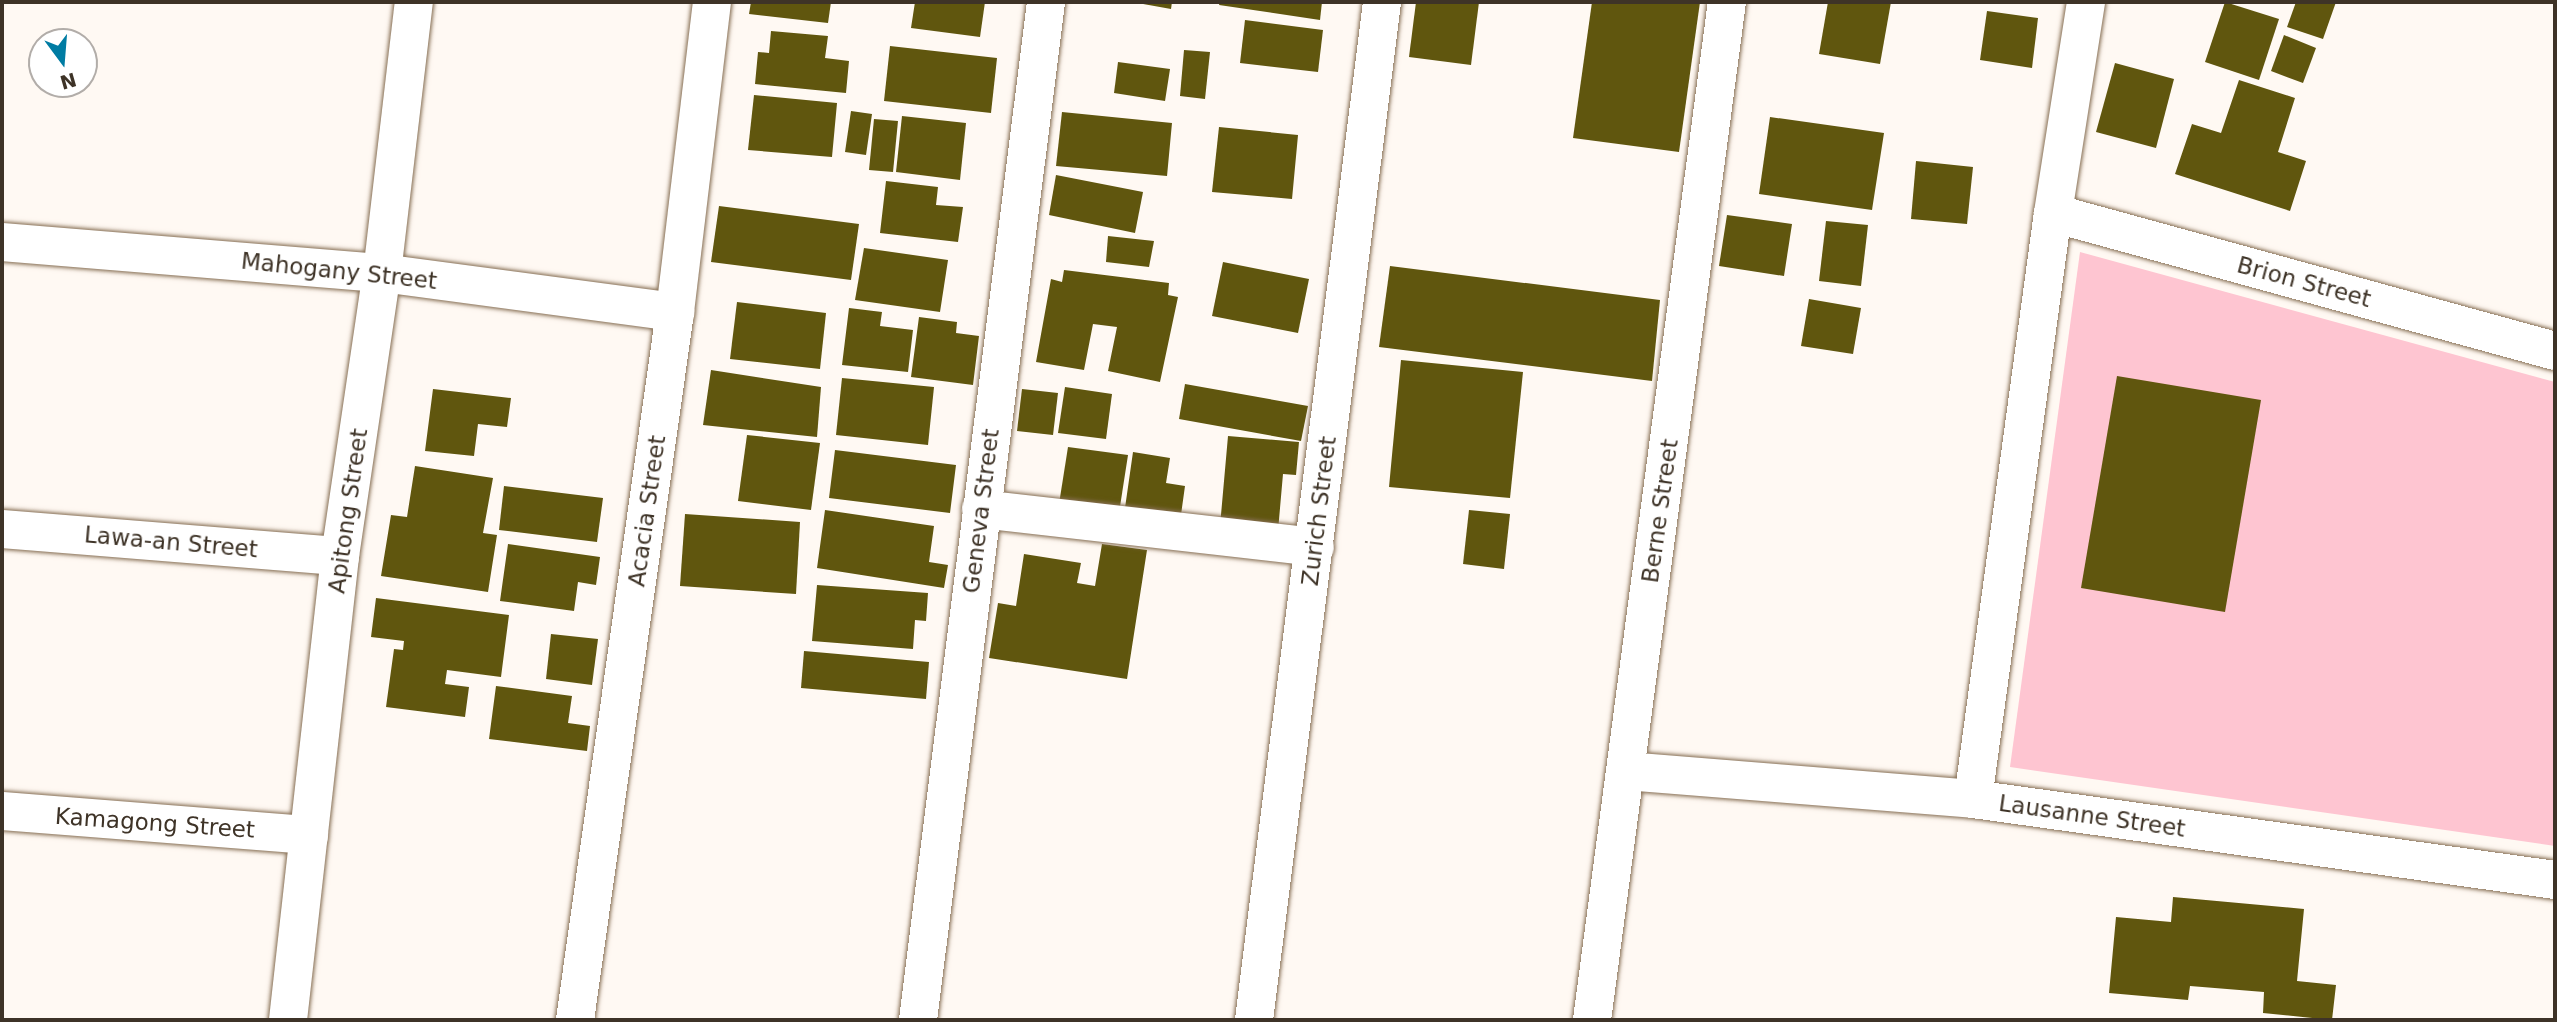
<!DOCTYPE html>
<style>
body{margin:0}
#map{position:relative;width:2557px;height:1022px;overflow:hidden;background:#fff9f3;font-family:"DejaVu Sans",sans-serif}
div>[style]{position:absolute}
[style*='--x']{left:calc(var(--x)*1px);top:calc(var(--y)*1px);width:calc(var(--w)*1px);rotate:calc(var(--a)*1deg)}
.green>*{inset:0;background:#fec5d1}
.building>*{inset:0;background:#60560e}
.roads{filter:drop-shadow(0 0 2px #876f54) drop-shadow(0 0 2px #876f54)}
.minor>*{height:38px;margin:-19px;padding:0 19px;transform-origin:19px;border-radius:19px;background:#fff}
.tertiary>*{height:38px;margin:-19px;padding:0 19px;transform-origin:19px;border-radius:19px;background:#fff}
span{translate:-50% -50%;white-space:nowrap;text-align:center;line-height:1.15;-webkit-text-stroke:7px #fff;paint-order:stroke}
.street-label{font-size:23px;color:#3e3327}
.frame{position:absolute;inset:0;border:4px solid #3e3327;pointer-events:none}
.north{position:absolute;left:28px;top:28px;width:70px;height:70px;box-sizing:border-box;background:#fff;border:2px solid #b2ada9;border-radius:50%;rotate:164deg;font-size:19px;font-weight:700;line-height:28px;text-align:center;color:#3e3327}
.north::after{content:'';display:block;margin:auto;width:24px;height:32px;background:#007ca3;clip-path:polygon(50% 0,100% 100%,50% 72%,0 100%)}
</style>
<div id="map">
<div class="green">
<i style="clip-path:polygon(2080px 252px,2555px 382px,2555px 846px,2010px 767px)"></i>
</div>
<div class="building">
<i style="clip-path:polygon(751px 2px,831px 2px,828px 23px,749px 14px)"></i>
<i style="clip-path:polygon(915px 2px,985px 2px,980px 37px,911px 28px)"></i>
<i style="clip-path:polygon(1132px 2px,1172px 2px,1171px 9px)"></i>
<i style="clip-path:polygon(1220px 2px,1322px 2px,1320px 20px,1219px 5px)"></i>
<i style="clip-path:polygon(1416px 2px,1479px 2px,1471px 65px,1409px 57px)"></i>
<i style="clip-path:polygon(1592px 2px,1700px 2px,1679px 152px,1573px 138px)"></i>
<i style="clip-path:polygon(1828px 2px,1891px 2px,1880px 64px,1819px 54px)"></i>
<i style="clip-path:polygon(2225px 2px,2279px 19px,2259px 80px,2205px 62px)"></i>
<i style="clip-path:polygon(2296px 2px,2336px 2px,2323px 39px,2287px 27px)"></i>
<i style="clip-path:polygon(1987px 11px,2038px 18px,2032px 68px,1980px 60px)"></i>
<i style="clip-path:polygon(1245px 20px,1323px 30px,1318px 72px,1240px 63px)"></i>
<i style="clip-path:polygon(771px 31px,828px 36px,825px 58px,849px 61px,846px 93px,755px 84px,758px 52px,769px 53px)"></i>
<i style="clip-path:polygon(2284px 35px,2316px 48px,2303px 83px,2271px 71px)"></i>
<i style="clip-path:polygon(890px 46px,997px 58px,991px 113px,884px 101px)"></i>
<i style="clip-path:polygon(1184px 50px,1210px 52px,1205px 99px,1180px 96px)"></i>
<i style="clip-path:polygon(1118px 62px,1170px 69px,1165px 101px,1114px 93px)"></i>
<i style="clip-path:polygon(2115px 63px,2174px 79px,2156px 148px,2096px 132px)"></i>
<i style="clip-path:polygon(2239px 80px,2295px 98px,2278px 152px,2306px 161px,2290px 211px,2175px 174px,2192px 124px,2221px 133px)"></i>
<i style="clip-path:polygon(754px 95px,837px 103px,832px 157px,748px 150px)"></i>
<i style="clip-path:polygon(851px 111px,872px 114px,866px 155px,845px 152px)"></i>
<i style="clip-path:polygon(1062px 112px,1172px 123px,1167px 176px,1056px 166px)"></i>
<i style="clip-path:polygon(902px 116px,966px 123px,960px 180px,896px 172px)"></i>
<i style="clip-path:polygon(1770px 117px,1884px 133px,1872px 210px,1759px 194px)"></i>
<i style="clip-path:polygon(874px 119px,898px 121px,893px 172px,869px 170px)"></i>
<i style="clip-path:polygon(1219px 127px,1298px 135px,1292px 199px,1212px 192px)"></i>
<i style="clip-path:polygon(1916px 161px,1973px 167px,1967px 224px,1911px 219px)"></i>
<i style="clip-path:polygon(1056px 175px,1143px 192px,1135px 233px,1049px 215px)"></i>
<i style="clip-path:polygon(886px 181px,938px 187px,936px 205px,963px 207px,958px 242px,880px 233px)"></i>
<i style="clip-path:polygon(719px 206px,859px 224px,851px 280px,711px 262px)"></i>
<i style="clip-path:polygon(1727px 215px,1792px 224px,1784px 276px,1719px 266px)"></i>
<i style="clip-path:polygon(1826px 221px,1868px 225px,1861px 286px,1819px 281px)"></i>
<i style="clip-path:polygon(1108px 236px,1154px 241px,1149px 267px,1106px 262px)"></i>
<i style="clip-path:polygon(864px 248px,948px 260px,940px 312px,855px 300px)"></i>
<i style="clip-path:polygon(1223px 262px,1309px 279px,1298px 333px,1212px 316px)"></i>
<i style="clip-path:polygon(1390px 266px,1660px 300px,1652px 381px,1379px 347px)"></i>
<i style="clip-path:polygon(1064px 270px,1169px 283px,1168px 295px,1178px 297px,1160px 382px,1108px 371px,1117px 327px,1093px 324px,1084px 370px,1036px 362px,1051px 279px,1062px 282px)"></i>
<i style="clip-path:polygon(1809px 299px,1861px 308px,1853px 354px,1801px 346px)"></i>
<i style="clip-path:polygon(737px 302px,826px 313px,820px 369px,730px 359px)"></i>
<i style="clip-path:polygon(849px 308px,882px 312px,880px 326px,913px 330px,908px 372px,842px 365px)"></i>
<i style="clip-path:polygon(919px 317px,957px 322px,956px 333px,979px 336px,973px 385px,911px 377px)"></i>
<i style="clip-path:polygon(1401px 360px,1523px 372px,1510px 498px,1389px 487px)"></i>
<i style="clip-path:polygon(711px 370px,821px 387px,817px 437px,703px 425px)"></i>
<i style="clip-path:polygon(2117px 376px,2261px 400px,2225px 612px,2081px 588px)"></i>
<i style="clip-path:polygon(842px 378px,934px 387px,928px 445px,836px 435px)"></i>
<i style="clip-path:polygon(1185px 384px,1308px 406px,1301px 441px,1179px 419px)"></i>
<i style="clip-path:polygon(1065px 387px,1112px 394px,1106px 439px,1058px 433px)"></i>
<i style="clip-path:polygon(433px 389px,511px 398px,507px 427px,478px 424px,474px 456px,425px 451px)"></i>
<i style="clip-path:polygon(1022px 389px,1058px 393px,1053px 435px,1017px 431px)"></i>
<i style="clip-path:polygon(747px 435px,820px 443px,811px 510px,738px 501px)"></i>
<i style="clip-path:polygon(1228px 436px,1299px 442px,1296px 475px,1283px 474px,1278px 531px,1220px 526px)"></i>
<i style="clip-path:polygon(1068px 447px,1128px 455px,1119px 513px,1059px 504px)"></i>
<i style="clip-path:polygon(835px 450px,956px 465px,950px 513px,829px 498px)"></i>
<i style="clip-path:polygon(1133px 452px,1170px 458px,1166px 483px,1185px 486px,1180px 522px,1124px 515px)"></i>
<i style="clip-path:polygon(415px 466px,493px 478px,483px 533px,497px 535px,488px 592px,381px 576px,391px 515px,407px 517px)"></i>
<i style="clip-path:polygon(504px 486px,603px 498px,597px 542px,499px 530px)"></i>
<i style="clip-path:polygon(825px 510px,934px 526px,929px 562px,948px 565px,944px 588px,817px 568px)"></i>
<i style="clip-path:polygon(1469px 510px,1510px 514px,1504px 569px,1463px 564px)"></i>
<i style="clip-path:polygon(685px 514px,800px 522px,796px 594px,680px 586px)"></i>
<i style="clip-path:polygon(508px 544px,600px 557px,596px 585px,578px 582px,574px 611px,500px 601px)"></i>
<i style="clip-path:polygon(1102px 544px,1147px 550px,1127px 679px,989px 658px,998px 603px,1016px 606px,1024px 554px,1081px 563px,1077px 583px,1095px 586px)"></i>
<i style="clip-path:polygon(817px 585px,928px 593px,926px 621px,915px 620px,913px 649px,812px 641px)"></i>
<i style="clip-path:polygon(376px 598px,509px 615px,501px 677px,447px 670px,445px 684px,469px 687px,465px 717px,386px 707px,394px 649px,403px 650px,404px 641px,371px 637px)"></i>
<i style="clip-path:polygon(551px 634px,598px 639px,592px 685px,546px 679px)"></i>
<i style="clip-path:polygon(804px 651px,929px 662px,926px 699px,801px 688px)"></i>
<i style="clip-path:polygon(496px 686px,572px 696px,568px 723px,590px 726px,587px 751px,489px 739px)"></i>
<i style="clip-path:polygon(2173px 897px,2304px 909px,2297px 981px,2336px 985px,2332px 1020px,2263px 1013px,2264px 992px,2190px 986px,2188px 1000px,2109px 993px,2116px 917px,2171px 922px)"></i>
</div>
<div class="roads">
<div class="minor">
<i style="--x:2053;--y:213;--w:521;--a:15.37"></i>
<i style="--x:2;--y:242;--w:381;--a:4.7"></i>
<i style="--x:382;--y:273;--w:296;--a:7.6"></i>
<i style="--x:981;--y:509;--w:336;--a:6.5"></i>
<i style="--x:2;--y:529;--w:339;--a:4.6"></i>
<i style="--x:1626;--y:771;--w:348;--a:4.6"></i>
<i style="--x:1973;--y:799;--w:588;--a:7.92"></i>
<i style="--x:1973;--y:799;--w:591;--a:-82.23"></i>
<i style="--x:2053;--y:213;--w:214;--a:-81.1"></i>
<i style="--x:2;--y:811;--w:308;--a:4.5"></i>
<i style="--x:288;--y:1020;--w:467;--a:-83.6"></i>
<i style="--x:340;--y:556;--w:286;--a:-81.6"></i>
<i style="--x:382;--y:273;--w:273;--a:-83.3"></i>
<i style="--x:918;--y:1020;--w:1026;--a:-82.83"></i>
<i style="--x:1254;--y:1020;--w:1026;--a:-82.83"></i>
</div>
<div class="tertiary">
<i style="--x:575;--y:1020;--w:715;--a:-81.96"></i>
<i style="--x:675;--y:312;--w:312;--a:-83.2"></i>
<i style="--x:1592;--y:1020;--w:1027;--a:-82.45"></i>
</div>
</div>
<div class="street-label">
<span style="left:339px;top:271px;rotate:6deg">Mahogany Street</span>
<span style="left:2304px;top:282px;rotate:15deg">Brion Street</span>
<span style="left:348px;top:511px;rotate:-82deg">Apitong Street</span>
<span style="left:647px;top:511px;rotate:-82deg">Acacia Street</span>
<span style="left:981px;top:511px;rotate:-83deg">Geneva Street</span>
<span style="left:1319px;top:511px;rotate:-83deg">Zurich Street</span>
<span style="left:1660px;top:511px;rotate:-82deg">Berne Street</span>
<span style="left:171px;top:542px;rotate:5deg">Lawa-an Street</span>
<span style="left:2092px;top:816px;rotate:8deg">Lausanne Street</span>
<span style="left:155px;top:823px;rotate:4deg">Kamagong Street</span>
</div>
<div class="frame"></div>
<div class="north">N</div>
</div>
